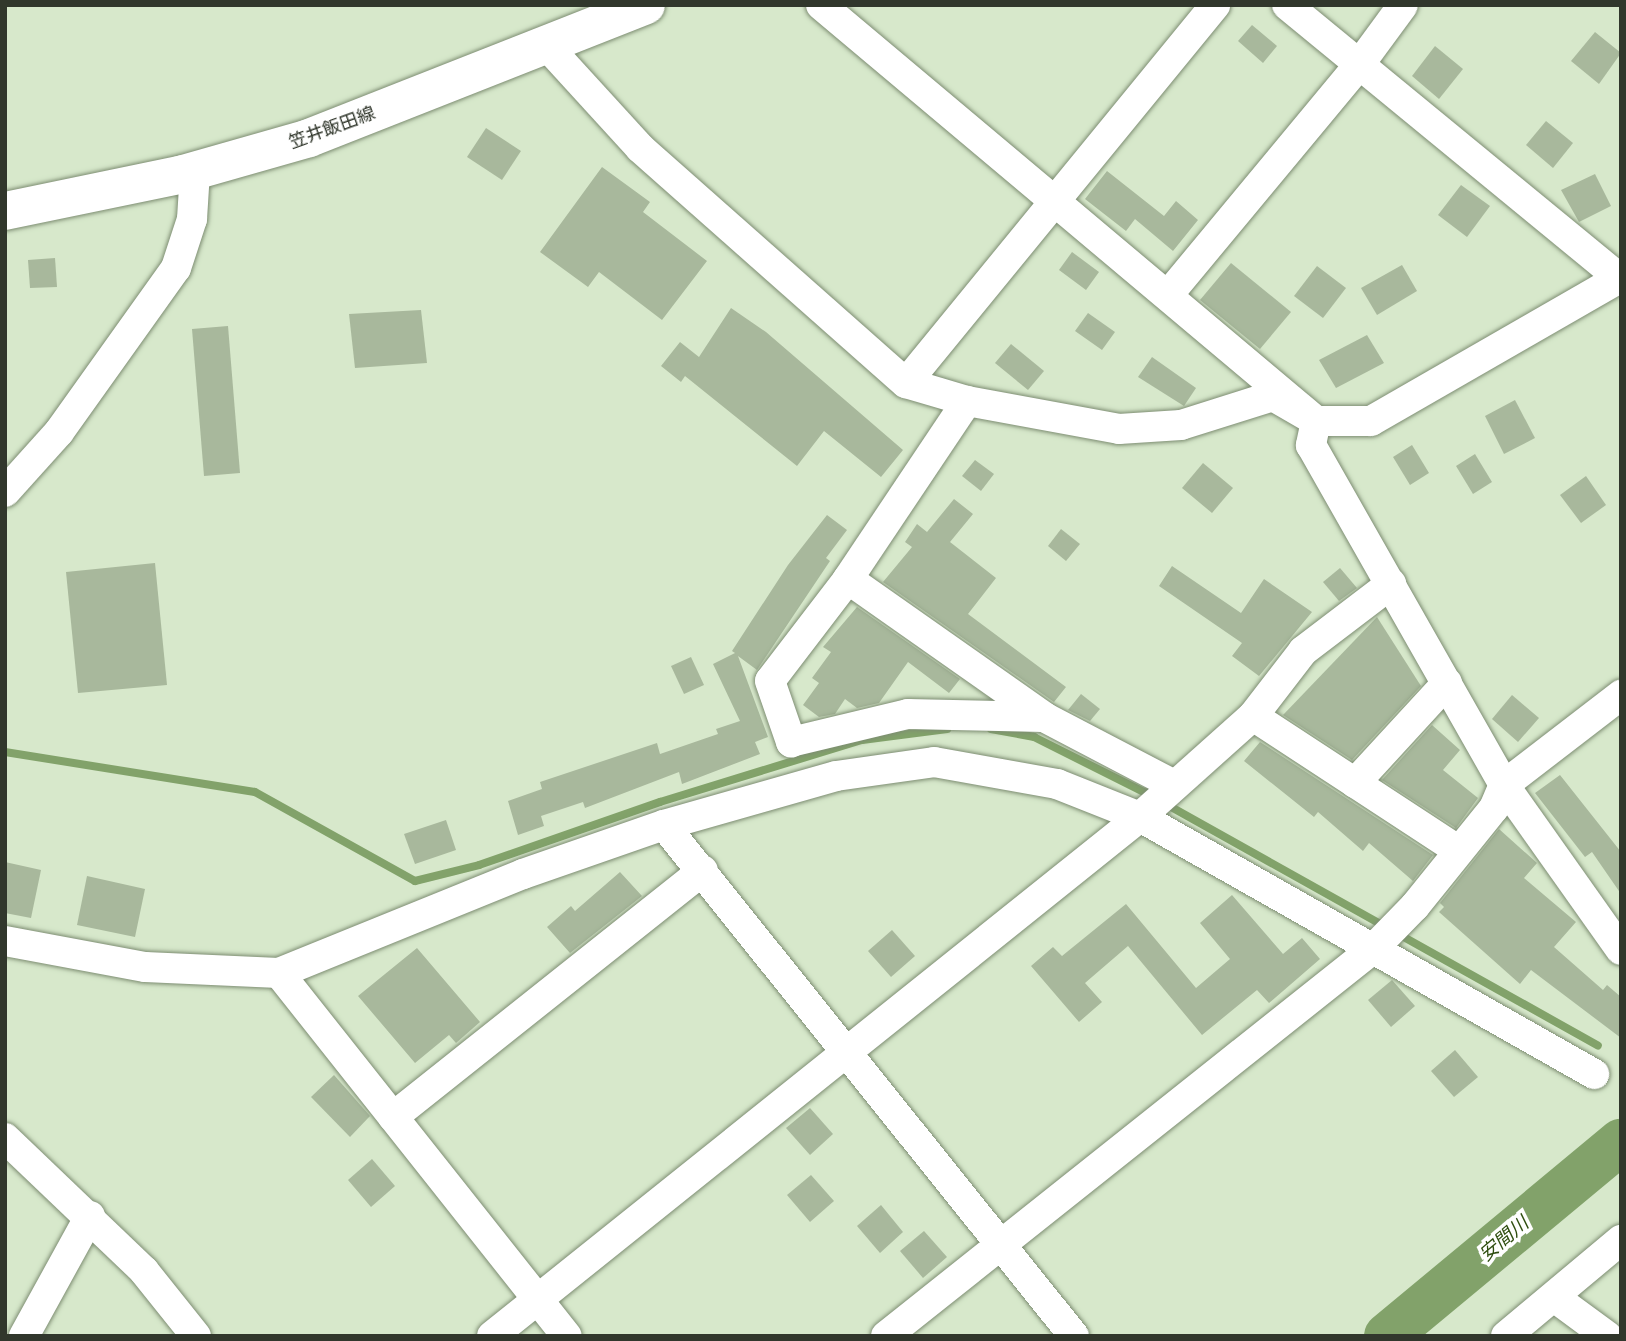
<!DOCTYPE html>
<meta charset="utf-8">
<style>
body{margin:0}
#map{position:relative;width:1626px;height:1341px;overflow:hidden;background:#d7e8cb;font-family:Figtree,"Noto Sans JP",sans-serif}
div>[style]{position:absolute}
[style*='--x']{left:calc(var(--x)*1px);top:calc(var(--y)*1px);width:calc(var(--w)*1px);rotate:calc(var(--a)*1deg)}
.stream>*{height:8px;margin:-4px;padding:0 4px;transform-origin:4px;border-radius:4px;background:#82a26a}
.river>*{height:46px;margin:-23px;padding:0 23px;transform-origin:23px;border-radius:23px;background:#82a26a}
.building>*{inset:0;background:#a8b89c}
.roads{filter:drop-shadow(0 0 2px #7d8d72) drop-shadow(0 0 2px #7d8d72)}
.minor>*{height:30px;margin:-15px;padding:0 15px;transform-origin:15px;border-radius:15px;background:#fff}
.secondary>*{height:38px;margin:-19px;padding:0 19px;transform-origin:19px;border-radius:19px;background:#fff}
span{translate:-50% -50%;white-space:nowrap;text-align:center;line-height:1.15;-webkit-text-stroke:7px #fff;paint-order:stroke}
.street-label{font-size:18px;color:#31372c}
.water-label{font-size:19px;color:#2f4e10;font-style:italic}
.frame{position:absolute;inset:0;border:7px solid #31372c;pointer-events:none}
</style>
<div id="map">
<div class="stream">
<i style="--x:991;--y:729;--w:44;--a:10.5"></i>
<i style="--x:1034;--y:737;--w:132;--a:26.6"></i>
<i style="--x:5;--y:752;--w:253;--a:9.1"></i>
<i style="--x:255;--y:792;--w:183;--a:29.1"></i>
<i style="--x:415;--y:881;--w:66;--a:-14"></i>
<i style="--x:479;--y:865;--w:192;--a:-19.2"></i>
<i style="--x:660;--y:802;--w:211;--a:-17.1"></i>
<i style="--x:862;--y:740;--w:86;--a:-7.4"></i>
<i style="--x:1164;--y:803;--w:497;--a:29.2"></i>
</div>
<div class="river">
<i style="--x:1387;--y:1336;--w:304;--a:-39.7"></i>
</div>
<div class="building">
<i style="clip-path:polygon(1252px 25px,1277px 46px,1263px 63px,1238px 41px)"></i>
<i style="clip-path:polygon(1595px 32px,1621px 53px,1599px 84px,1571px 61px)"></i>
<i style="clip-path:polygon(1435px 46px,1463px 69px,1439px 99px,1412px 76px)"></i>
<i style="clip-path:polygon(1546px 121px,1573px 143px,1553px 168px,1526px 145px)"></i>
<i style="clip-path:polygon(486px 128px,521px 151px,502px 180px,467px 157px)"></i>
<i style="clip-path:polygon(602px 167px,650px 202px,643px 212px,707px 261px,662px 320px,599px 272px,588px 287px,540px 252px)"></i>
<i style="clip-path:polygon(1107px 171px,1164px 216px,1176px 201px,1198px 220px,1173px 251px,1135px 219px,1126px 231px,1085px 199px)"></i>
<i style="clip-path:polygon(1595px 174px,1611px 206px,1579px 222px,1561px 190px)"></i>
<i style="clip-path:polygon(1461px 185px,1490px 206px,1467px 237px,1438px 215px)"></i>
<i style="clip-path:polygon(1072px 252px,1099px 272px,1086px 290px,1059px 270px)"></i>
<i style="clip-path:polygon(55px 258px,57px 287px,30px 288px,28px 260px)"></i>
<i style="clip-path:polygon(1231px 263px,1291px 312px,1260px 349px,1200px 300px)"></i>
<i style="clip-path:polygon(1402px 265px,1417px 291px,1377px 315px,1361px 288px)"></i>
<i style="clip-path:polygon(1317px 266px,1346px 288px,1323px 318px,1294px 296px)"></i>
<i style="clip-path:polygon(731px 308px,766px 332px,903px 450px,881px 477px,824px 431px,797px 466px,685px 376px,681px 382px,661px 366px,680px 342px,699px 357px)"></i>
<i style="clip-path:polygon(421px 310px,427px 363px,355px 368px,349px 314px)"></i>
<i style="clip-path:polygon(1088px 313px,1115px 332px,1102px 350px,1075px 331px)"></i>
<i style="clip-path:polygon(228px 326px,240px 473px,204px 476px,192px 329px)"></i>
<i style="clip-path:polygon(1367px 335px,1384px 363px,1336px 388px,1319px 360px)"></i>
<i style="clip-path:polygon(1011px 344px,1044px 371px,1028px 390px,995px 363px)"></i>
<i style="clip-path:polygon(1152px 357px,1196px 388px,1184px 406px,1138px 377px)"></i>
<i style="clip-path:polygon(1515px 400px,1535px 438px,1504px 454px,1485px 416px)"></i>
<i style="clip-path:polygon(1412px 445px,1429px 473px,1410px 485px,1393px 457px)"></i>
<i style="clip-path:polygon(1475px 454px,1492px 482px,1473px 494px,1456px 466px)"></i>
<i style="clip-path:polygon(975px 460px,994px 474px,981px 491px,962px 476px)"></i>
<i style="clip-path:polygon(1203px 463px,1233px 488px,1212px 513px,1182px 488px)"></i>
<i style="clip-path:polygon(1586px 476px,1606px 505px,1581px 523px,1560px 495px)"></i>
<i style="clip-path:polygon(954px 499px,973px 514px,950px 542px,996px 578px,968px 614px,1066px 687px,1054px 702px,883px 582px,912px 547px,905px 542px,917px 524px,927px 532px)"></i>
<i style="clip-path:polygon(827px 515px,847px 530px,826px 558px,830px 561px,757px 670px,738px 656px,768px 737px,755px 742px,760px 754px,682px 784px,679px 772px,585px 808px,583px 802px,541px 816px,544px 826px,518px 835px,508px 801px,542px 789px,540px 782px,657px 743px,660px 754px,718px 734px,716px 729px,740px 721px,713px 664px,735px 653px,732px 651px,788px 565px)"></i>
<i style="clip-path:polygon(1061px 529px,1080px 544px,1066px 561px,1048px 546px)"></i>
<i style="clip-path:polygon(155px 563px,167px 685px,78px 693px,66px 572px)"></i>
<i style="clip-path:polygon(1172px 566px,1241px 613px,1264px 579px,1312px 612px,1259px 676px,1232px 656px,1242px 643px,1159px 586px)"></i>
<i style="clip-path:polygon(1340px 568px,1357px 588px,1339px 601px,1323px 582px)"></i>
<i style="clip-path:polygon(857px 607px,960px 679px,949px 693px,908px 662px,879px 703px,857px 708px,845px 699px,835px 714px,819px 717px,803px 705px,819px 683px,812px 678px,831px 652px,823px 647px)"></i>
<i style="clip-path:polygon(1377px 617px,1421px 686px,1352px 760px,1283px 715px)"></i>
<i style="clip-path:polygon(691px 657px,704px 685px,684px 694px,671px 666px)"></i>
<i style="clip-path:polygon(1081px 694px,1100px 709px,1090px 721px,1068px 710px)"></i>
<i style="clip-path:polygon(1512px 695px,1539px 718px,1518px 742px,1492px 719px)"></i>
<i style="clip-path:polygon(1432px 725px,1460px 750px,1443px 770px,1478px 798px,1456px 828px,1382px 780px)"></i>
<i style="clip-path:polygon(1260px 742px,1433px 855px,1413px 881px,1369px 843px,1363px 851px,1318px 812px,1314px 817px,1244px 761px)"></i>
<i style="clip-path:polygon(1560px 775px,1621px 852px,1621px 894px,1592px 852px,1585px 857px,1535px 793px)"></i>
<i style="clip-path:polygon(446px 820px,456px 850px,415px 864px,404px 834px)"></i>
<i style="clip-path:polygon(1499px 829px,1537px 863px,1524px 878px,1576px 922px,1554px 947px,1603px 990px,1607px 985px,1621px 997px,1621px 1038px,1531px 970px,1520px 984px,1439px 912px,1444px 907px,1440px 903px)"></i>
<i style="clip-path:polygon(5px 862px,41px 870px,31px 918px,5px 913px)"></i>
<i style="clip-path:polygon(620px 872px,642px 896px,570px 953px,547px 927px,571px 906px,575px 911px)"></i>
<i style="clip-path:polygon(87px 876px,145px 889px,135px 937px,77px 925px)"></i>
<i style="clip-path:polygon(1232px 895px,1283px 954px,1302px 938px,1320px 959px,1269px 1003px,1257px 990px,1202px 1035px,1128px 946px,1085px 983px,1102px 1002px,1079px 1022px,1031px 966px,1053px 947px,1062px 956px,1126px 904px,1196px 988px,1230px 959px,1200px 923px)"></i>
<i style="clip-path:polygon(892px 930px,915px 956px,891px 977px,868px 951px)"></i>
<i style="clip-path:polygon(417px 948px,480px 1022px,456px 1043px,449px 1035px,415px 1063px,358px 996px)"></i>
<i style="clip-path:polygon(1392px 980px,1415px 1006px,1391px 1027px,1368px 1000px)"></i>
<i style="clip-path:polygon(1455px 1050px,1478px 1077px,1454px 1097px,1431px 1071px)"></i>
<i style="clip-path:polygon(334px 1075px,370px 1116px,350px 1137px,311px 1097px)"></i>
<i style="clip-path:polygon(810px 1108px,833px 1134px,810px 1155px,786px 1128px)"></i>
<i style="clip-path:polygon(372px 1159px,395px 1186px,371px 1207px,348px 1180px)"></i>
<i style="clip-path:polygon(811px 1175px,834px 1201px,810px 1222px,787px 1195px)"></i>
<i style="clip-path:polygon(881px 1205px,903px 1232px,880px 1253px,857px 1226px)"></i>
<i style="clip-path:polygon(924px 1231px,947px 1257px,923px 1278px,900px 1251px)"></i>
</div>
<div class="roads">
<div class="minor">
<i style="--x:821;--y:5;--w:647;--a:40.04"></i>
<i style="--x:1316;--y:421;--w:25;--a:102"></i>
<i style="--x:1311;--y:445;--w:391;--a:60.4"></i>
<i style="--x:1504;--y:785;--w:202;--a:54.7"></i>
<i style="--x:1287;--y:5;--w:432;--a:39.4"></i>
<i style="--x:547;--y:46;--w:138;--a:47.6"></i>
<i style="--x:640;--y:148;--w:355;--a:41.5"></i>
<i style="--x:906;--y:383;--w:64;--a:16.4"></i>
<i style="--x:967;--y:401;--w:155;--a:10.4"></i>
<i style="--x:1119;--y:429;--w:62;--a:-3.7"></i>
<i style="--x:1181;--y:425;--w:96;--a:-17.5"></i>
<i style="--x:1273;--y:396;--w:50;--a:30.2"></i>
<i style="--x:1316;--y:421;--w:55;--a:0"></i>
<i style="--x:1371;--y:421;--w:289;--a:-29.9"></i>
<i style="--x:1168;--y:295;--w:299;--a:-50.3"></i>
<i style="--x:1359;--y:65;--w:74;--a:-53.7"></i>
<i style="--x:906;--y:383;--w:488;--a:-50.7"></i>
<i style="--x:967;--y:401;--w:214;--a:123.8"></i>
<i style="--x:848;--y:579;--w:128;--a:127.4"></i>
<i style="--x:770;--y:681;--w:65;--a:71"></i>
<i style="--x:791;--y:742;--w:120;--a:-13.5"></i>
<i style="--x:908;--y:714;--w:136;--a:1.3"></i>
<i style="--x:1044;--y:717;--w:147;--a:27.6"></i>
<i style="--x:5;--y:492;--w:81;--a:-48"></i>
<i style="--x:59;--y:432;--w:201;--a:-54.5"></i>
<i style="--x:176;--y:268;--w:52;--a:-71.9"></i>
<i style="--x:192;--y:219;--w:48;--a:-86.4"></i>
<i style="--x:848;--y:579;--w:240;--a:35.1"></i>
<i style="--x:1253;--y:716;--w:246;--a:33.2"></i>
<i style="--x:1355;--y:783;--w:136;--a:-47.4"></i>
<i style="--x:664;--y:825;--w:655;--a:51.26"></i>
<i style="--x:5;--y:941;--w:142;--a:10.5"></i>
<i style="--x:145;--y:967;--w:134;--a:2.6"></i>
<i style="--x:279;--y:973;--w:463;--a:51.6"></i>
<i style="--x:279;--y:973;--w:263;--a:-22.1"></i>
<i style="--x:523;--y:874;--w:149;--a:-19.2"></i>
<i style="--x:664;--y:825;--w:179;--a:-15.9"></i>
<i style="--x:836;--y:776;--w:99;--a:-8.1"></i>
<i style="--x:934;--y:762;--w:125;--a:10.1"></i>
<i style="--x:1057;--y:784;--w:89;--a:21.7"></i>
<i style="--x:1140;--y:817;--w:522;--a:29.51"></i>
<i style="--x:393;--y:1117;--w:396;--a:-38.5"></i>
<i style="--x:5;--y:1138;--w:192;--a:43.7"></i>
<i style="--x:144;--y:1271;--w:83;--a:51.3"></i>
<i style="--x:1554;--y:1297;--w:66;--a:36.3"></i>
<i style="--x:24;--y:1336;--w:137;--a:-61.2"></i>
<i style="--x:492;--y:1336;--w:830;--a:-38.69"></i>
<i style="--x:1140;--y:817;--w:152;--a:-41.8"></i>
<i style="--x:1253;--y:716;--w:82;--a:-52.4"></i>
<i style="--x:1303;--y:651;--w:111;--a:-37.3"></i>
<i style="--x:886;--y:1336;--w:623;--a:-38.49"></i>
<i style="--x:1374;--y:948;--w:59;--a:-45.7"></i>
<i style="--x:1415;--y:906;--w:126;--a:-51.1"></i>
<i style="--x:1494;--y:808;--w:25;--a:-67"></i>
<i style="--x:1504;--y:785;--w:148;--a:-37.6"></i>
<i style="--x:1506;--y:1336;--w:150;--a:-39.9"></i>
</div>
<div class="secondary">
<i style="--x:5;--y:211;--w:182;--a:-11.7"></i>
<i style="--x:183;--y:174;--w:131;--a:-15.9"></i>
<i style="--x:309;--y:138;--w:362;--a:-21.5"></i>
</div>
</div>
<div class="street-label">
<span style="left:332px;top:128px;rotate:-20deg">笠井飯田線</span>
</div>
<div class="water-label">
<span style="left:1504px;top:1239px;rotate:-40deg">安間川</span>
</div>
<div class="frame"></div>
</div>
